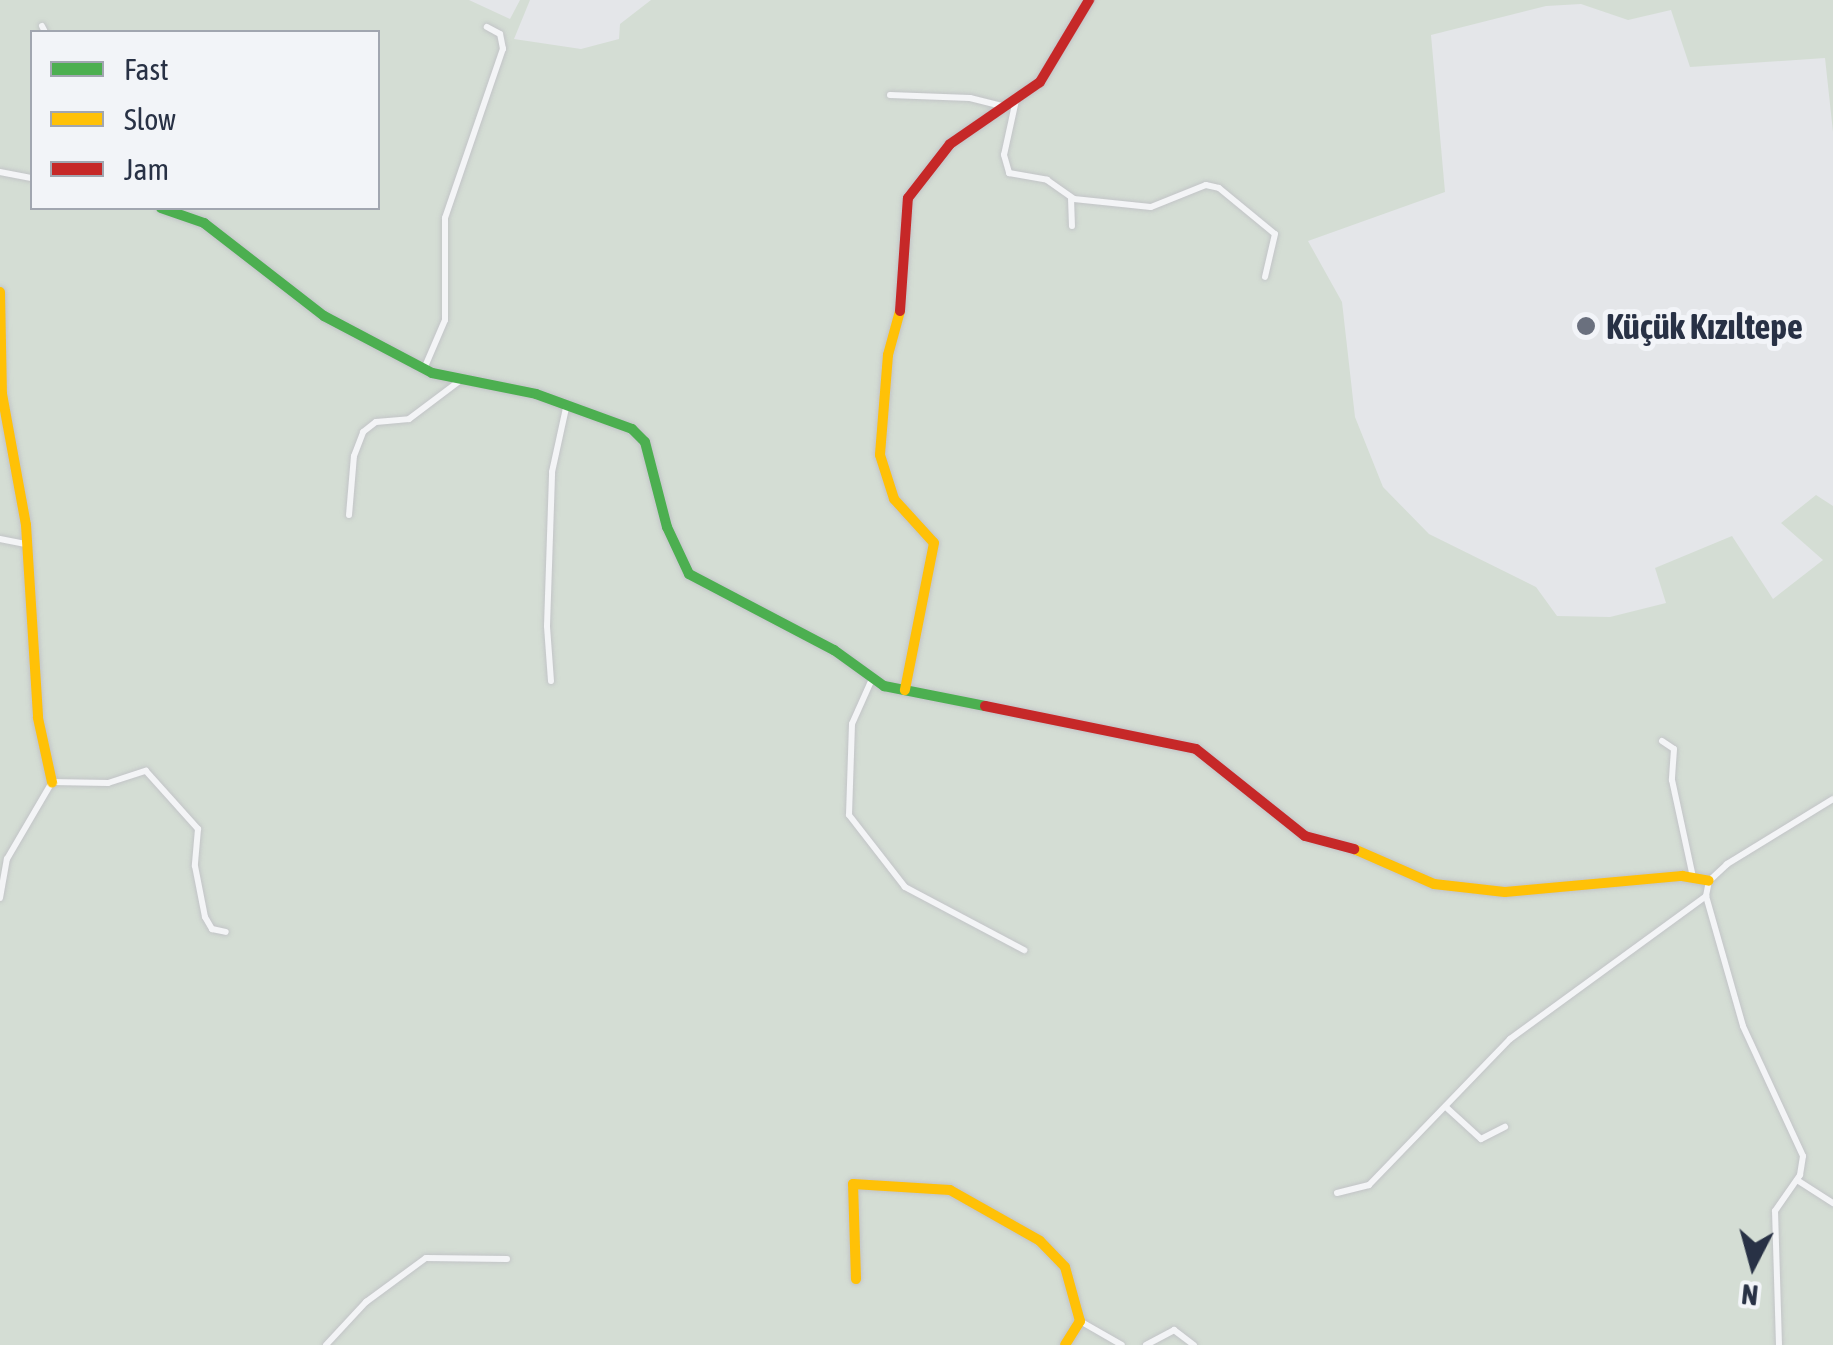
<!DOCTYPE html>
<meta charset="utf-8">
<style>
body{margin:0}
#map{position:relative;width:1833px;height:1345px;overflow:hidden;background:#e4e6e9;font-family:"Asap Condensed",sans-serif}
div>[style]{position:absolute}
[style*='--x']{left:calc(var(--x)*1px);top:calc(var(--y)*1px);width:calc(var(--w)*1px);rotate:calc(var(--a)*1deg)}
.green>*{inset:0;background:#d4ddd4}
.roads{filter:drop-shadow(0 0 2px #c2c4c7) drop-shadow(0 0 2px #c2c4c7)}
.street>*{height:6px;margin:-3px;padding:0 3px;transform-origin:3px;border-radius:3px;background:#f3f4f6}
.fast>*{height:10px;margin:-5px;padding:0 5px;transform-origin:5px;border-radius:5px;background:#4caf50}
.slow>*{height:10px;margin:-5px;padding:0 5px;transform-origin:5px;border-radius:5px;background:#ffc107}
.jam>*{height:10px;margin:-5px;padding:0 5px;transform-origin:5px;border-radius:5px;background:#c62828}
.dots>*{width:28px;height:28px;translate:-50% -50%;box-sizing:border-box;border:5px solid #f2f4f8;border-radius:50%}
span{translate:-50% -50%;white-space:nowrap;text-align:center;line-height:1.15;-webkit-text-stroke:10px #f2f4f8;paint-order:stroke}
.poi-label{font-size:35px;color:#283145;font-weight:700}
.left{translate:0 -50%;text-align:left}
.legend{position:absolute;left:30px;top:30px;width:350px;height:180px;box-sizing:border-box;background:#f2f4f8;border:2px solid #a1a6b0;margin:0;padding:12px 18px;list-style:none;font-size:30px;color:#283145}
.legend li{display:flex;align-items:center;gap:20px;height:50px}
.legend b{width:50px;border:2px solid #a1a6b0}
.north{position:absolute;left:1703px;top:1215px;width:100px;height:100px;-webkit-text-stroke:8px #f2f4f8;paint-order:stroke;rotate:186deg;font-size:28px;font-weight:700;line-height:40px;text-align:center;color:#283145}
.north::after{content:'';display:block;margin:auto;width:35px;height:45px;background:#283145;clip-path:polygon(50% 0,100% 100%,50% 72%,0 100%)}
</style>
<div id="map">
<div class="green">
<i style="clip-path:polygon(evenodd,0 0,469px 0,510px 19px,520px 0,530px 0,514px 39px,581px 49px,619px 39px,620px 24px,651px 0,1833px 0,1833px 132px,1825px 58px,1690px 67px,1671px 10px,1628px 20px,1581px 4px,1546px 6px,1431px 35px,1445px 192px,1308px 241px,1342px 302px,1355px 417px,1383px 487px,1429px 534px,1536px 587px,1557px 616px,1610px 617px,1666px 603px,1655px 568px,1732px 536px,1773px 599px,1823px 560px,1781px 523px,1816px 495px,1833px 506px,1833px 1345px,0 1345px,0 0,32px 32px,378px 32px,378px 208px,32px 208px,32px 32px)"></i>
</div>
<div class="roads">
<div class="street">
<i style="--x:42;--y:26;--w:7;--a:63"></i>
<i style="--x:890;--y:95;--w:80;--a:2.1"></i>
<i style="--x:970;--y:98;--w:34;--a:14"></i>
<i style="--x:1016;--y:100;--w:56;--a:102.3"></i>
<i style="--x:1004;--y:155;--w:19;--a:74"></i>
<i style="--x:1009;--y:173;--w:39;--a:10"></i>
<i style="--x:1047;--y:180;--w:33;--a:35"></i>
<i style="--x:1074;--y:199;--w:77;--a:5.9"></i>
<i style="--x:1151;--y:207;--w:59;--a:-21.8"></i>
<i style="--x:1206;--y:185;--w:13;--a:13"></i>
<i style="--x:1219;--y:188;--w:72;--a:39.4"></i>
<i style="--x:1275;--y:234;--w:44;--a:103.1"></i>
<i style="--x:0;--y:172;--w:33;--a:11"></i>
<i style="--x:1071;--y:198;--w:28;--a:88"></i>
<i style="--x:424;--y:369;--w:53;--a:-66.8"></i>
<i style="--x:445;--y:320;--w:102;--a:-90"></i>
<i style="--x:445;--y:218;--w:179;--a:-71.1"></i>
<i style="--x:503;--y:49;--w:15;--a:-101"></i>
<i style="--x:500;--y:34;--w:15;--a:-152"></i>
<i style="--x:349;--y:515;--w:59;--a:-85.2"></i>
<i style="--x:354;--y:456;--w:26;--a:-69"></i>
<i style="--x:363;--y:432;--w:16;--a:-38"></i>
<i style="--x:376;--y:422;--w:33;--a:-5"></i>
<i style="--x:409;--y:419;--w:65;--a:-36.9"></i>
<i style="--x:0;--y:539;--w:26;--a:11"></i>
<i style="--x:872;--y:679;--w:49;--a:114"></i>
<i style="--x:852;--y:724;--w:91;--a:91.9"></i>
<i style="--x:849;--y:815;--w:91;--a:52.1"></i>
<i style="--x:905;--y:887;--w:135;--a:27.9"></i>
<i style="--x:551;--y:681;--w:55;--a:-94.2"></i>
<i style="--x:547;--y:626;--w:154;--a:-88.1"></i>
<i style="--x:552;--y:472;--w:66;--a:-77.7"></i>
<i style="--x:1662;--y:741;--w:14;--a:34"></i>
<i style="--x:1674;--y:749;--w:31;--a:94"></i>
<i style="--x:1672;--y:780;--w:99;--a:77.8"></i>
<i style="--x:0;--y:898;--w:40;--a:-80"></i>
<i style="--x:7;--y:859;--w:89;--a:-59.7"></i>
<i style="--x:52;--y:782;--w:56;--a:1"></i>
<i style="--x:108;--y:783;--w:40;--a:-18"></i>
<i style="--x:146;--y:771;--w:78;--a:48.1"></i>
<i style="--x:198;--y:829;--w:37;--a:95"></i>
<i style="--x:195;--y:866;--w:52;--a:78.9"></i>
<i style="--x:205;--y:917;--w:14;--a:60"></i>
<i style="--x:212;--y:929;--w:14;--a:12"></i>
<i style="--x:1447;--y:1108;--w:46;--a:42.4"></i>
<i style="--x:1481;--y:1139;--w:27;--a:-27"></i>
<i style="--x:1797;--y:1180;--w:43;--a:32.6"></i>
<i style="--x:1337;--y:1193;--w:33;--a:-14"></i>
<i style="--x:1369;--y:1185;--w:203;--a:-46"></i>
<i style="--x:1510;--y:1039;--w:243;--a:-36.1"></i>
<i style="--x:1080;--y:1321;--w:48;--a:29.7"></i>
<i style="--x:326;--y:1345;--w:59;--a:-47.1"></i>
<i style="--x:366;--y:1302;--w:74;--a:-36.3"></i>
<i style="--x:426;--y:1258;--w:81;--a:0.7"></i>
<i style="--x:1146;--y:1345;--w:32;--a:-28"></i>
<i style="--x:1174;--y:1330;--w:25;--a:37"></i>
<i style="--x:1779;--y:1345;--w:134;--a:-91.7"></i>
<i style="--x:1775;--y:1211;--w:44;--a:-55.2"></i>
<i style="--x:1800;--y:1175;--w:19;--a:-81"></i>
<i style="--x:1803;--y:1156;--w:143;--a:-114.8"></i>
<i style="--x:1743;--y:1026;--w:135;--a:-105.9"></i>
<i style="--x:1706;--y:896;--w:15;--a:-79"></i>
<i style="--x:1709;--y:881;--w:25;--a:-43"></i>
<i style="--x:1727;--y:864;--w:124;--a:-31.5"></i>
</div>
<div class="fast">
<i style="--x:161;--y:208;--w:46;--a:19.2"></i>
<i style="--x:204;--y:223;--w:152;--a:37.8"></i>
<i style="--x:324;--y:316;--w:122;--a:27.8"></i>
<i style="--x:432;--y:373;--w:106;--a:11.4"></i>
<i style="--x:536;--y:394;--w:102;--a:20"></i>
<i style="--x:632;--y:429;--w:18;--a:45"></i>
<i style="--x:645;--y:442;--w:88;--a:75.5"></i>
<i style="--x:667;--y:527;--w:52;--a:64.9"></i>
<i style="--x:689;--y:574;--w:164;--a:27.7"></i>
<i style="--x:834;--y:650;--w:62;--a:35.8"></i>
<i style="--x:884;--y:686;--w:103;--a:11.2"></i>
</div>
<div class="slow">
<i style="--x:0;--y:292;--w:102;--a:88.9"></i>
<i style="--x:2;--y:394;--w:133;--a:79.6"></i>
<i style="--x:26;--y:525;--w:193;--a:86.4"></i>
<i style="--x:38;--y:718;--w:66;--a:77.7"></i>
<i style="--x:900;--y:311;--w:46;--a:105.3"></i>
<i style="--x:888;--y:355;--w:100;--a:94.6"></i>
<i style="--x:880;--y:455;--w:46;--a:72.3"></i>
<i style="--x:894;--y:499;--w:59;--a:47.7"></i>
<i style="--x:934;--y:543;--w:150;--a:101.2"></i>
<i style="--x:1354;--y:849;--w:87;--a:23.6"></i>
<i style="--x:1434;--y:884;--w:71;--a:6.4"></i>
<i style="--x:1505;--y:892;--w:178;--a:-5.2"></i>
<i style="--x:1682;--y:876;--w:27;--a:10"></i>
<i style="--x:856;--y:1279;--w:95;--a:-91.8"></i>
<i style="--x:853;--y:1184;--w:97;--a:3.5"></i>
<i style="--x:950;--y:1190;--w:103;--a:29.5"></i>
<i style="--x:1040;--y:1241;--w:36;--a:46"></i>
<i style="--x:1065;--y:1267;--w:56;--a:74.5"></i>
<i style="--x:1080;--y:1321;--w:28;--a:122"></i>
</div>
<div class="jam">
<i style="--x:900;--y:311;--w:113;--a:-86"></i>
<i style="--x:908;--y:198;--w:68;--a:-52.1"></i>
<i style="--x:950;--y:144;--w:109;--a:-34.6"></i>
<i style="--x:1040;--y:82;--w:96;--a:-59.1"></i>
<i style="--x:985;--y:706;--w:215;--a:11.5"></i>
<i style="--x:1196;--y:749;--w:139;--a:38.6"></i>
<i style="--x:1305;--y:836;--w:51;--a:14.9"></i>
</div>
</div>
<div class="dots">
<i style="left:1586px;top:326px;background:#6a707e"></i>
</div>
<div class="poi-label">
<span class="left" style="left:1606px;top:326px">Küçük Kızıltepe</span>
</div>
<ul class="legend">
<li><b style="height:12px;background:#4caf50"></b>Fast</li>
<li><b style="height:12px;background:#ffc107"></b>Slow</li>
<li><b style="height:12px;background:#c62828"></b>Jam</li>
</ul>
<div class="north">N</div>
</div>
